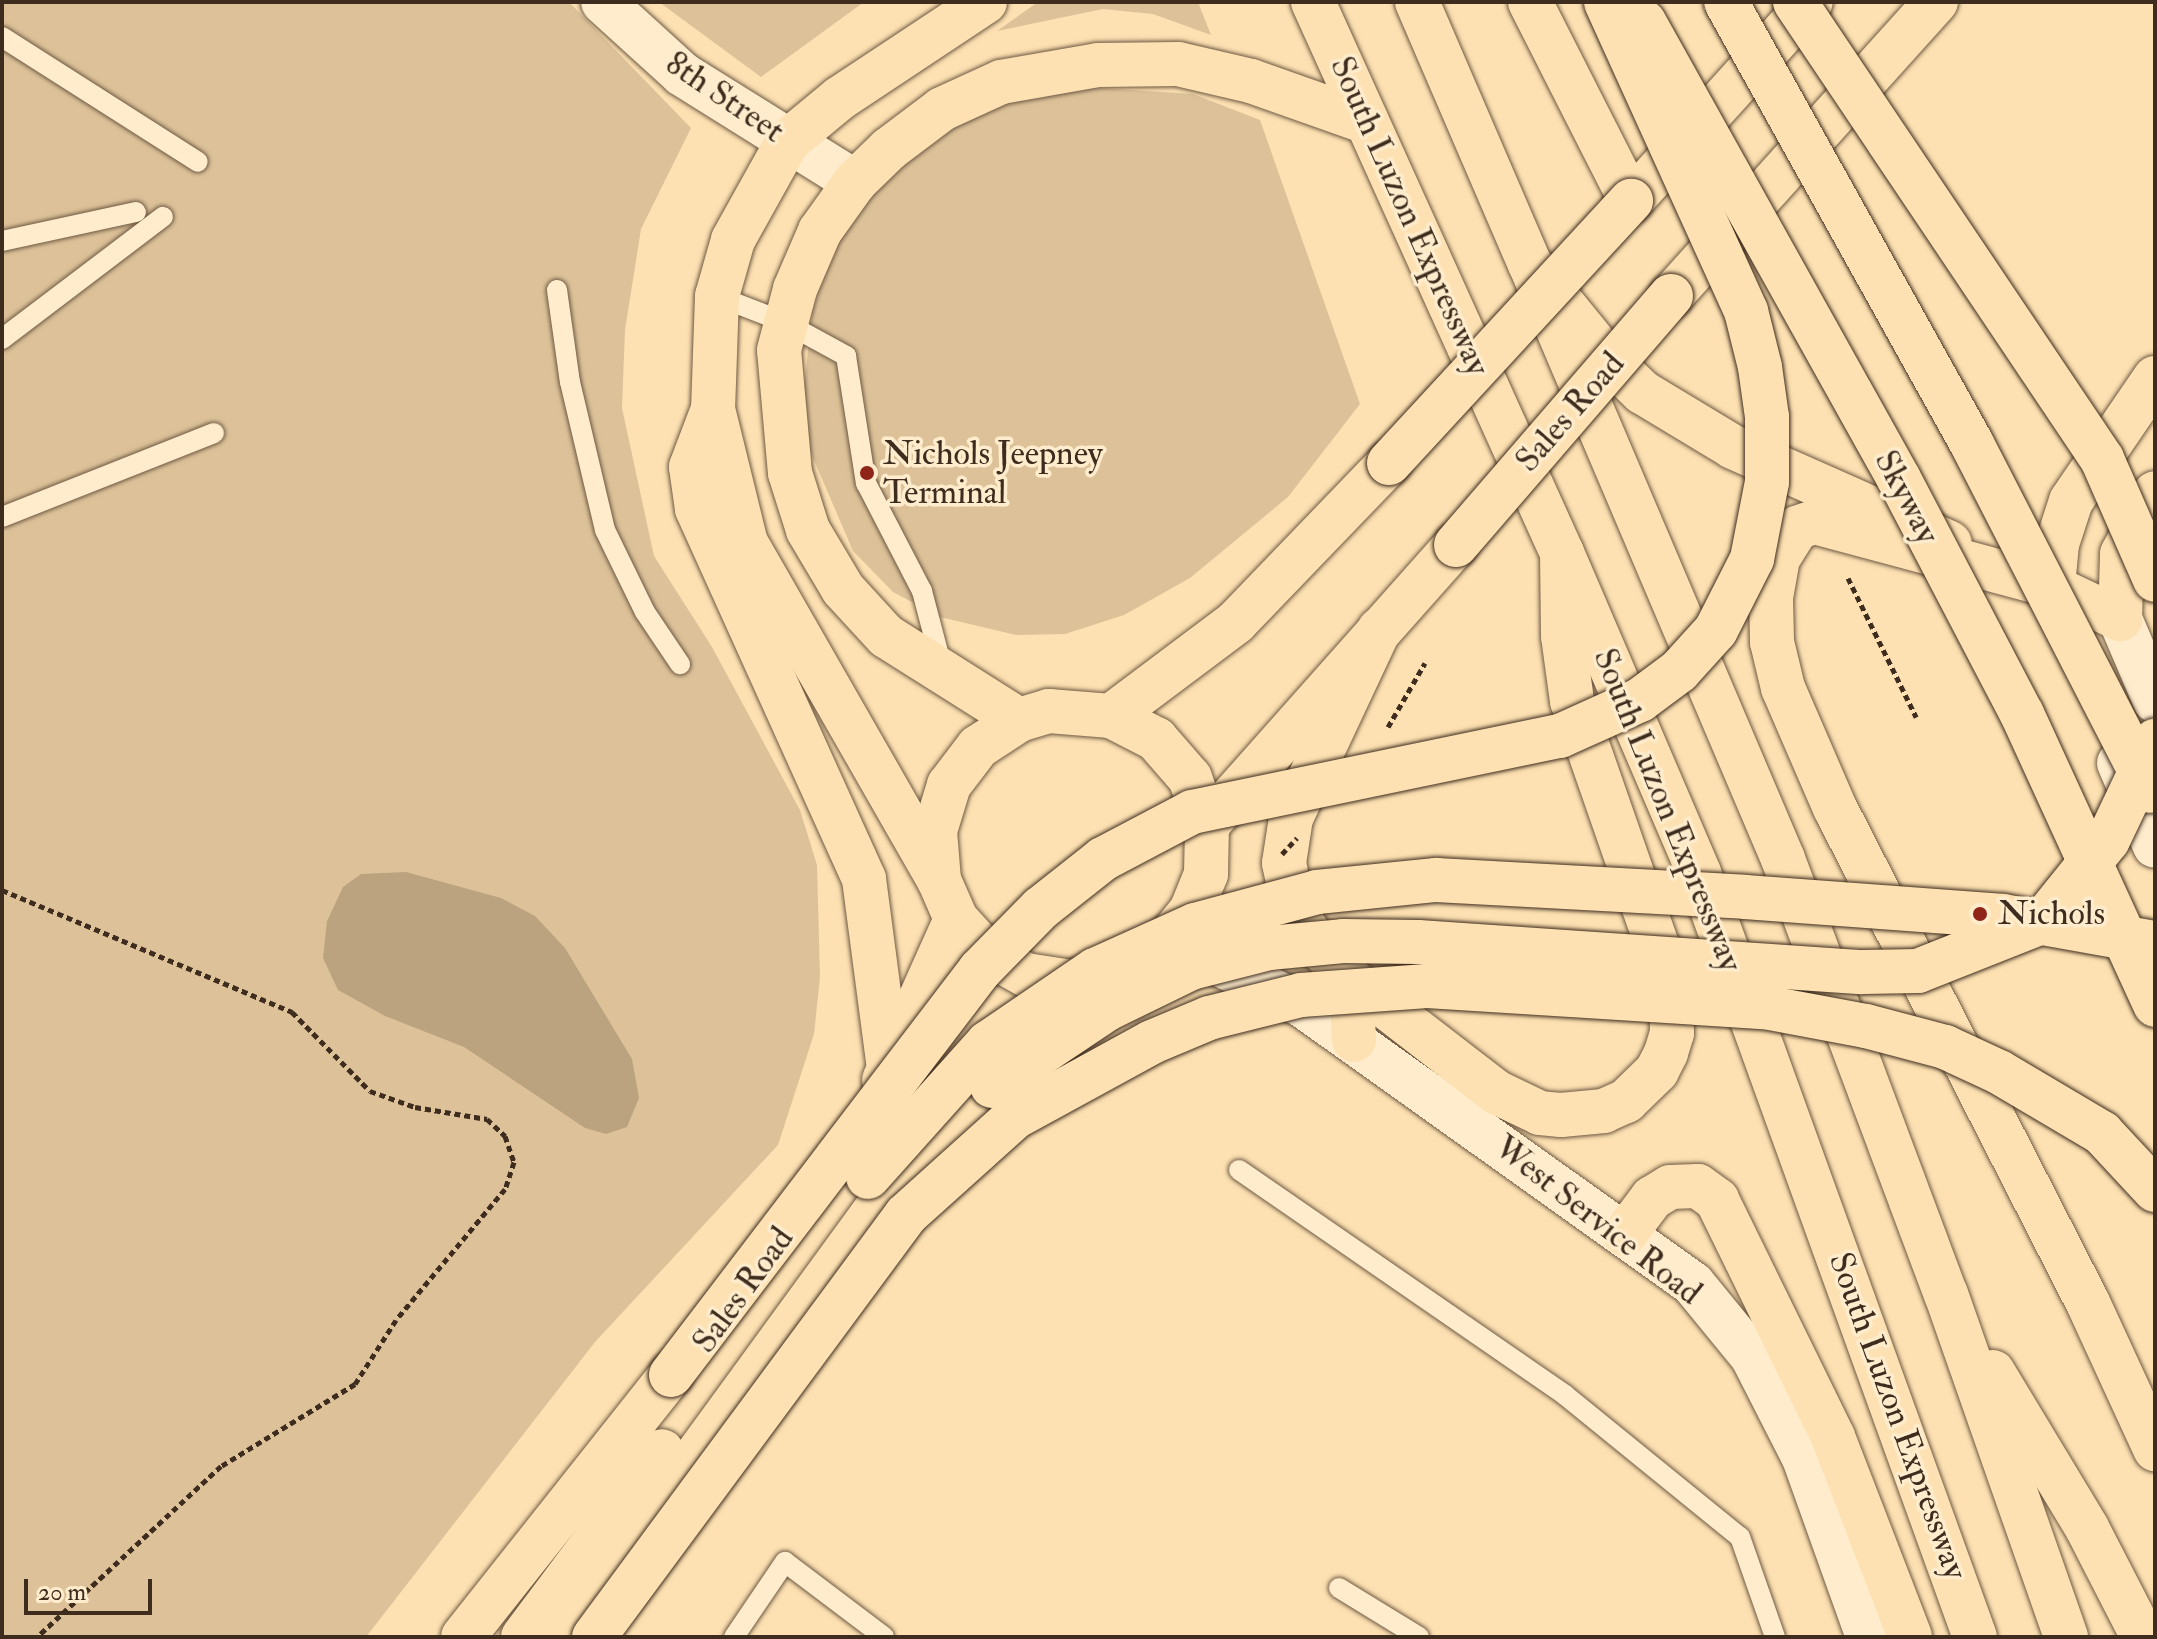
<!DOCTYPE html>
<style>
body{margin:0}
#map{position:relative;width:2157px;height:1639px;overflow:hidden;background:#fde1b2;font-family:"IM FELL Double Pica",serif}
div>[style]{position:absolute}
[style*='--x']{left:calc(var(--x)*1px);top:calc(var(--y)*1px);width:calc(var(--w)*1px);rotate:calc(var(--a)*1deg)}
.green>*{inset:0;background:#ddc299}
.water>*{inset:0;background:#bca380}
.path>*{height:5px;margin-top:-2.5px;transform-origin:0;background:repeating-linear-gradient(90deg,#3e2c1e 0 6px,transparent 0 10px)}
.roads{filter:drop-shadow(0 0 2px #6e5943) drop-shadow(0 0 2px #6e5943)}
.service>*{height:20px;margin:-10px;padding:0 10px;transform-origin:10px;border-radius:10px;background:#feeccd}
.tertiary>*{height:44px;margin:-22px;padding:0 22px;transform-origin:22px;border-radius:22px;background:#feeccd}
.secondary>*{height:44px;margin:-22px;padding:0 22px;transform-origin:22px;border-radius:22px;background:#feeccd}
.primary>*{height:44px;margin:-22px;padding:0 22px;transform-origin:22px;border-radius:22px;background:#fde1b2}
.trunk>*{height:44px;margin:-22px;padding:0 22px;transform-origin:22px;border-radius:22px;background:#fde1b2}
.motorway>*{height:44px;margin:-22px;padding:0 22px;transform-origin:22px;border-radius:22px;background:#fde1b2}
.path-bridge>*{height:5px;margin-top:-2.5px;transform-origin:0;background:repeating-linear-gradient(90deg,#3e2c1e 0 6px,transparent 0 10px)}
.bridges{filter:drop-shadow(0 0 2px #3e2c1e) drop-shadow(0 0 2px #3e2c1e)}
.primary-bridge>*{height:44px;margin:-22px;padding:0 22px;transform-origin:22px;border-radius:22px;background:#fde1b2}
.motorway-bridge>*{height:44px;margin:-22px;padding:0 22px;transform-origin:22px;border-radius:22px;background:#fde1b2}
.dots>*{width:22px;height:22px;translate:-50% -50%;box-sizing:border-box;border:4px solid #feeccd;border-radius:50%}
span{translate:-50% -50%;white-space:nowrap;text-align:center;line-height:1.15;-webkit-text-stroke:7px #feeccd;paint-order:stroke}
.street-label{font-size:34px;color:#3e2c1e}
.poi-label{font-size:34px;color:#3e2c1e}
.left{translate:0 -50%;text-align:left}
.frame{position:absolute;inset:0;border:4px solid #3e2c1e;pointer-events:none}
.scale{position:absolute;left:24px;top:1579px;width:128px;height:36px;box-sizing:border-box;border:4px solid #3e2c1e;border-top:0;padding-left:10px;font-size:24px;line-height:28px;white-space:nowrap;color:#3e2c1e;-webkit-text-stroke:6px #feeccd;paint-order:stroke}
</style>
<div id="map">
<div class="green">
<i style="clip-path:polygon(2px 2px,569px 2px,691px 128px,641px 229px,625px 330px,622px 408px,654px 556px,712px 647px,800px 810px,817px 865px,820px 977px,814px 1034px,778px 1145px,595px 1342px,366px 1637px,2px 1637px)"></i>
<i style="clip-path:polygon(659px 2px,864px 2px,761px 77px)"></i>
<i style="clip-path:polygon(1038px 2px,1198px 2px,1211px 35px,1153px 14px,1103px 9px,997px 31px)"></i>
<i style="clip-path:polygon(1054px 85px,1193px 94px,1260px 120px,1360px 404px,1288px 497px,1190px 578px,1124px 615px,1065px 634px,1016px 635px,940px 617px,893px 592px,853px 551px,807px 444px,804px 387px,812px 314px,829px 255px,865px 196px,981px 102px)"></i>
</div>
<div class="water">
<i style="clip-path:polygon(406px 872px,501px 898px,535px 916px,565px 948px,632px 1059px,639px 1098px,627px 1127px,606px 1134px,585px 1128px,464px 1047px,385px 1016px,338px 990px,323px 958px,327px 921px,343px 887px,361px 874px)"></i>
</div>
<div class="path">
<i style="--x:1848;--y:578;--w:155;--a:63.9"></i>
<i style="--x:1388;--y:727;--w:74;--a:-60"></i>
<i style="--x:2;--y:890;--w:315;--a:22.8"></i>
<i style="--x:292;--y:1012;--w:111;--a:45.4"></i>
<i style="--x:370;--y:1091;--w:48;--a:19.6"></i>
<i style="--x:415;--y:1107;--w:73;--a:9.5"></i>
<i style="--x:487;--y:1119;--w:25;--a:43"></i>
<i style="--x:505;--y:1136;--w:28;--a:71"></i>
<i style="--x:514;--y:1162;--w:28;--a:108"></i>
<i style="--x:505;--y:1189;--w:170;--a:129.8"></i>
<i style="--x:396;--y:1320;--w:76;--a:122.6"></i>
<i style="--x:355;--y:1384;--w:157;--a:148.5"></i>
<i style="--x:221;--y:1466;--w:251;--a:137.1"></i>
</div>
<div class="roads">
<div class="service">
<i style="--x:2;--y:37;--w:232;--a:32.5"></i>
<i style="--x:2;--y:241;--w:137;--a:-12.2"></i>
<i style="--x:557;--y:290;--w:93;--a:82"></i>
<i style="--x:570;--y:382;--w:152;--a:76.7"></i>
<i style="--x:605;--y:530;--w:91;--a:64"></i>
<i style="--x:645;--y:612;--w:63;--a:56.1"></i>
<i style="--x:717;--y:296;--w:72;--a:21.2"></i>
<i style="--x:784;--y:322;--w:71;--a:28.7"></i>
<i style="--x:846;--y:356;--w:129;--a:81.1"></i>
<i style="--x:866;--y:483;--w:122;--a:62.6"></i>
<i style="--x:922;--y:591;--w:79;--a:75.3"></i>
<i style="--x:2;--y:339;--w:202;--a:-37.2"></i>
<i style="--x:2;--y:517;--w:228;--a:-21.6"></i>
<i style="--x:1239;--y:1170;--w:396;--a:34.6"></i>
<i style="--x:1565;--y:1395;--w:225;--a:39.1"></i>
<i style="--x:1740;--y:1537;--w:106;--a:70.7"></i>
<i style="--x:1339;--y:1588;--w:94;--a:31.5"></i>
<i style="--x:734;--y:1637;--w:91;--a:-55.8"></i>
<i style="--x:785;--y:1562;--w:124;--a:37.1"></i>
</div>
<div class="tertiary">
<i style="--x:603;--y:2;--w:107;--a:42.3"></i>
<i style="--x:682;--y:74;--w:204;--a:32"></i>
</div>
<div class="secondary">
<i style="--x:2120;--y:619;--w:89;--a:66.9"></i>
<i style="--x:2119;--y:763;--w:90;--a:66.6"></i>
<i style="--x:1193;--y:951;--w:122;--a:26.4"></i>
<i style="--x:1302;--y:1005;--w:480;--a:35.5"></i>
<i style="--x:1693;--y:1284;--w:93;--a:50.7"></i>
<i style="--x:1752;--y:1356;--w:114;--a:63"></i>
<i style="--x:1804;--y:1458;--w:190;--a:70.3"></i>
</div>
<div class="primary">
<i style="--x:985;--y:2;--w:174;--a:146.5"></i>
<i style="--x:840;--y:98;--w:67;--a:140.4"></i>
<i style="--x:788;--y:141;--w:113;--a:119.1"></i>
<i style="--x:733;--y:240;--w:58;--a:105.9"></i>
<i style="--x:717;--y:296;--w:113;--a:92"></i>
<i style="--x:713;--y:409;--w:138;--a:76.2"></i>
<i style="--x:746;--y:543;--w:388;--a:60.2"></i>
<i style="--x:939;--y:880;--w:43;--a:66.4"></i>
<i style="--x:956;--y:919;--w:46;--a:47.6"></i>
<i style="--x:987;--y:953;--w:45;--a:29.4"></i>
<i style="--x:1026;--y:975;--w:46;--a:8.8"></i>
<i style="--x:1071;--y:982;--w:32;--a:-9"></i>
<i style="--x:1631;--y:201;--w:268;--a:-47.9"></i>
<i style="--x:1671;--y:296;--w:396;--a:-48"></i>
<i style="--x:713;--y:409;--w:62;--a:110.8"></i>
<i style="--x:691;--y:467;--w:42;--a:81.9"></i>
<i style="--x:697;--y:509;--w:406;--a:65.7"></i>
<i style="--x:864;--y:879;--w:191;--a:82.5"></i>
<i style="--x:2053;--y:586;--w:42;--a:-84.6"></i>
<i style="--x:2057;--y:544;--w:45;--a:-72"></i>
<i style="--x:2071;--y:501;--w:149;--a:-55.7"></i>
<i style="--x:2120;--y:619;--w:65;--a:-88.2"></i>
<i style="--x:2122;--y:554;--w:69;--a:-61.6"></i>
<i style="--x:1111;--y:716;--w:156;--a:-36.9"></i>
<i style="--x:1236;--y:622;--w:221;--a:-46.1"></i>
<i style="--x:1019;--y:720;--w:157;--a:-147.7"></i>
<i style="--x:886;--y:636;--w:64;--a:-132.5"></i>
<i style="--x:843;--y:589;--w:69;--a:-120.7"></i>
<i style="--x:808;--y:530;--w:60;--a:-107.5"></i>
<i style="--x:790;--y:473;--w:123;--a:-95.1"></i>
<i style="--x:779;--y:350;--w:63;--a:-75.3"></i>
<i style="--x:795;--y:289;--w:63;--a:-66.7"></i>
<i style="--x:820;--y:231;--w:60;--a:-54.5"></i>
<i style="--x:855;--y:182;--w:47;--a:-44.1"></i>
<i style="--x:889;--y:149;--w:66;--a:-37"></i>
<i style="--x:942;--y:109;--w:65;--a:-24.6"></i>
<i style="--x:1001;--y:82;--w:98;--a:-9.9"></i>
<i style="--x:1098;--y:65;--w:80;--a:-0.7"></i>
<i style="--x:1178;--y:64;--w:75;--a:13.1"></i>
<i style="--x:1251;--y:81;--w:123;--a:19.5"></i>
<i style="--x:1208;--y:824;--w:373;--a:-48.4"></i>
<i style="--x:939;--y:880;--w:49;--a:-94.7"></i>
<i style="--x:935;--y:831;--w:48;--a:-73.1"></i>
<i style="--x:949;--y:785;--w:48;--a:-52.7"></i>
<i style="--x:978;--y:747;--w:49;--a:-33.4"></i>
<i style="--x:1019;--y:720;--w:31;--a:-17"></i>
<i style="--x:1049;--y:711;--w:62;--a:4.6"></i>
<i style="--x:1111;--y:716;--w:51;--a:27.1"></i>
<i style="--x:1156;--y:739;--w:52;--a:48.9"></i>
<i style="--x:1190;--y:778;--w:51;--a:70.5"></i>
<i style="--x:1207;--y:826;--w:48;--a:91.2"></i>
<i style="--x:1206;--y:874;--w:40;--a:112"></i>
<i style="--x:1191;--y:911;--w:49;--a:129.2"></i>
<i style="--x:884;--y:1080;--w:176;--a:-65.9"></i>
</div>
<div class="trunk">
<i style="--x:1313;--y:2;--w:605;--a:65.68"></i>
<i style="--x:1562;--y:553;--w:83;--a:89.3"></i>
<i style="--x:1563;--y:636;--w:66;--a:82.1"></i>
<i style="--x:1572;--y:701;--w:302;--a:70.8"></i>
<i style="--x:1671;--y:986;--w:47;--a:88.8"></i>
<i style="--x:1672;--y:1033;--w:21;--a:107"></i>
<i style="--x:1666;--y:1053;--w:20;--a:117"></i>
<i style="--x:1657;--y:1071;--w:43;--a:135.9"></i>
<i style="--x:1626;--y:1101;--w:24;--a:156"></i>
<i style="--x:1604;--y:1111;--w:43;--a:174.7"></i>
<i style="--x:1561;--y:1115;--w:21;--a:-175"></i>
<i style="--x:1540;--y:1113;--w:49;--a:-154.5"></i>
<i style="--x:1496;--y:1092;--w:183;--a:-142.3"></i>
<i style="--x:1351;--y:980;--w:50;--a:-134.2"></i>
<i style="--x:1316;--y:944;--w:40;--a:-122.9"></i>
<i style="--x:1294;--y:910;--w:48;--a:-102"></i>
<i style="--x:1284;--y:863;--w:46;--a:-81.2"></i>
<i style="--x:1291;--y:818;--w:208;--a:-64.9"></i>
<i style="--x:1417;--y:2;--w:285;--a:66.7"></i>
<i style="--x:1530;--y:264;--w:119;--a:50.8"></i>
<i style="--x:1605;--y:356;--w:52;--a:44.2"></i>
<i style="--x:1642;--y:392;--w:106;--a:31.1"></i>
<i style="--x:1733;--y:447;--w:237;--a:23.9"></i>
<i style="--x:1530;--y:2;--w:223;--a:63.1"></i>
<i style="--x:2021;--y:572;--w:110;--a:25.4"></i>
<i style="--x:1351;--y:980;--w:60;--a:87.1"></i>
</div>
<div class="motorway">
<i style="--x:1530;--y:264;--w:647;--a:66.96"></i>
<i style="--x:1783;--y:859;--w:465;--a:69.5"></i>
<i style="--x:1946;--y:1294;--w:363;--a:70.7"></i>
<i style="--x:1562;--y:553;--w:348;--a:66.8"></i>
<i style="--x:1699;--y:873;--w:812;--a:70.14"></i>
<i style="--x:2053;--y:586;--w:247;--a:-165"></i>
<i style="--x:1814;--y:522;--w:18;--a:161"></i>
<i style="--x:1797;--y:528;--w:36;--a:122"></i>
<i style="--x:1778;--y:558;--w:40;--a:100"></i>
<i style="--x:1771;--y:597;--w:45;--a:88.7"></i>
<i style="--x:1772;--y:642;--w:47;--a:76.6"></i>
<i style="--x:1783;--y:688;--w:131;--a:66.6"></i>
<i style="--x:1835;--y:808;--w:556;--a:62.93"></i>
<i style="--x:2088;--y:1303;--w:161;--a:65.3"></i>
<i style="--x:1625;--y:1234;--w:45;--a:-53.1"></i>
<i style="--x:1652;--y:1198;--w:21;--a:-31"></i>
<i style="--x:1670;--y:1187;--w:28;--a:-2"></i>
<i style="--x:1698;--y:1186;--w:24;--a:36"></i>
<i style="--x:1717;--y:1200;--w:264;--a:63.9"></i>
<i style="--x:1833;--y:1437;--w:214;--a:68.9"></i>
<i style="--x:1993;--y:1372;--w:182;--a:58.9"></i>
<i style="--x:2087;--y:1528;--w:123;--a:62.8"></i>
<i style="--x:463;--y:1637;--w:335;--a:-51.6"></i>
<i style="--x:523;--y:1637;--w:232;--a:-53.2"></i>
<i style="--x:564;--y:1637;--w:535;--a:-53.9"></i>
<i style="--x:879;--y:1205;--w:90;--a:-50"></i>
<i style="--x:937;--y:1136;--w:74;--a:-42.3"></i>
</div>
</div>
<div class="path-bridge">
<i style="--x:1282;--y:854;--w:22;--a:-47"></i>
</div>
<div class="bridges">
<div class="primary-bridge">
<i style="--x:1389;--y:463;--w:357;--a:-47.3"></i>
<i style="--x:1456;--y:545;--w:329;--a:-49.2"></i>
</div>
<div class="motorway-bridge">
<i style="--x:1726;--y:2;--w:506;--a:60.9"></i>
<i style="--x:1972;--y:444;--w:390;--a:62.8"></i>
<i style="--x:1795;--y:2;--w:551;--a:56.11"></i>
<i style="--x:2102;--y:459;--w:132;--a:66.3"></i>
<i style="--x:1644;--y:22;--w:523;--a:60.84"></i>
<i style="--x:1899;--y:479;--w:265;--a:62.4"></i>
<i style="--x:2022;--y:714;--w:320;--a:65.4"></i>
<i style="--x:992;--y:1086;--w:138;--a:-33.8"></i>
<i style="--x:1107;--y:1009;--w:93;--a:-26"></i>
<i style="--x:1191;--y:968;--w:81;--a:-14.4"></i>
<i style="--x:1269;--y:948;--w:74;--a:-5.4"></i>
<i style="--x:1343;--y:941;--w:75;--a:0.8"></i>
<i style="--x:1418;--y:942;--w:445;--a:3.9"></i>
<i style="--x:1862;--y:972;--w:56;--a:-1"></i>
<i style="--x:1918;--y:971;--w:133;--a:-21.6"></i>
<i style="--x:2042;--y:922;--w:105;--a:-51.2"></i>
<i style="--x:2108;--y:840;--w:110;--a:-64.6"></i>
<i style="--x:868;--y:1177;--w:180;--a:-48.2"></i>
<i style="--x:988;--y:1043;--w:130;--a:-34.3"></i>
<i style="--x:1095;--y:970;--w:110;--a:-24.2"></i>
<i style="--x:1195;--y:925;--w:126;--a:-15.1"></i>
<i style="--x:1317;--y:892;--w:120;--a:-5.8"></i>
<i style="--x:1436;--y:880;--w:309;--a:3.1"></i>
<i style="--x:1745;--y:897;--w:259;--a:4.2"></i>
<i style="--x:2003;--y:916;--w:154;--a:10.1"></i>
<i style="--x:671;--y:1375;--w:509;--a:-52.66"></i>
<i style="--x:980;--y:970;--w:87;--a:-45.5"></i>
<i style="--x:1041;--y:908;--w:79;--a:-38.3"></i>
<i style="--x:1103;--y:859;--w:101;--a:-27.8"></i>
<i style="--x:1192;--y:812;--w:376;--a:-11.7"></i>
<i style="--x:1560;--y:736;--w:88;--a:-24.2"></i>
<i style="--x:1640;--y:700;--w:49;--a:-36.6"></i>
<i style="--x:1679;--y:671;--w:55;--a:-47.9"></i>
<i style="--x:1716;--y:630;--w:80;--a:-63.1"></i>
<i style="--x:1752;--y:559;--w:78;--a:-79"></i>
<i style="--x:1767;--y:482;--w:65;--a:-90"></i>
<i style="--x:1767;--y:417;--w:50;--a:-98"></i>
<i style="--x:1760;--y:367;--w:58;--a:-104"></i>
<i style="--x:1746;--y:311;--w:339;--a:-114.4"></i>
<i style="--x:594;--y:1637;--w:525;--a:-53.52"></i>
<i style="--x:906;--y:1215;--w:147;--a:-42"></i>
<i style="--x:1015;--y:1117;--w:156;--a:-28.7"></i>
<i style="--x:1152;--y:1042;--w:62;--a:-22.8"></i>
<i style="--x:1209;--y:1018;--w:95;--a:-14"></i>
<i style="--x:1301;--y:995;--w:126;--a:-4.1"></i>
<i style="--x:1427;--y:986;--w:338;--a:3.6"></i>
<i style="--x:1764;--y:1007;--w:104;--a:10.6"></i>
<i style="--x:1866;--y:1026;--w:82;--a:14.9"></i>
<i style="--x:1945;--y:1047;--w:60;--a:24.8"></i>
<i style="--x:1999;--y:1072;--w:120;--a:30.6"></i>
<i style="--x:2102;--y:1133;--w:78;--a:47.1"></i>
</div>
</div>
<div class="dots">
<i style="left:867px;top:473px;background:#8f2418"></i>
<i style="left:1980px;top:914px;background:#8f2418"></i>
</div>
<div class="street-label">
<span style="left:725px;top:97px;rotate:34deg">8th Street</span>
<span style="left:1410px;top:216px;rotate:66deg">South Luzon Expressway</span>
<span style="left:1570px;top:412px;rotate:-49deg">Sales Road</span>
<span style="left:1907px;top:497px;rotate:62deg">Skyway</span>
<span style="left:1668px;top:810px;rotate:68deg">South Luzon Expressway</span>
<span style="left:1598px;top:1220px;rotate:38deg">West Service Road</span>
<span style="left:743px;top:1290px;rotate:-54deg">Sales Road</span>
<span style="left:1898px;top:1416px;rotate:70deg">South Luzon Expressway</span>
</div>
<div class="poi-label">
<span class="left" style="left:883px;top:473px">Nichols Jeepney<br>Terminal</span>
<span class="left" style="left:1998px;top:914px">Nichols</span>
</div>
<div class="frame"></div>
<div class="scale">20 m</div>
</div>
